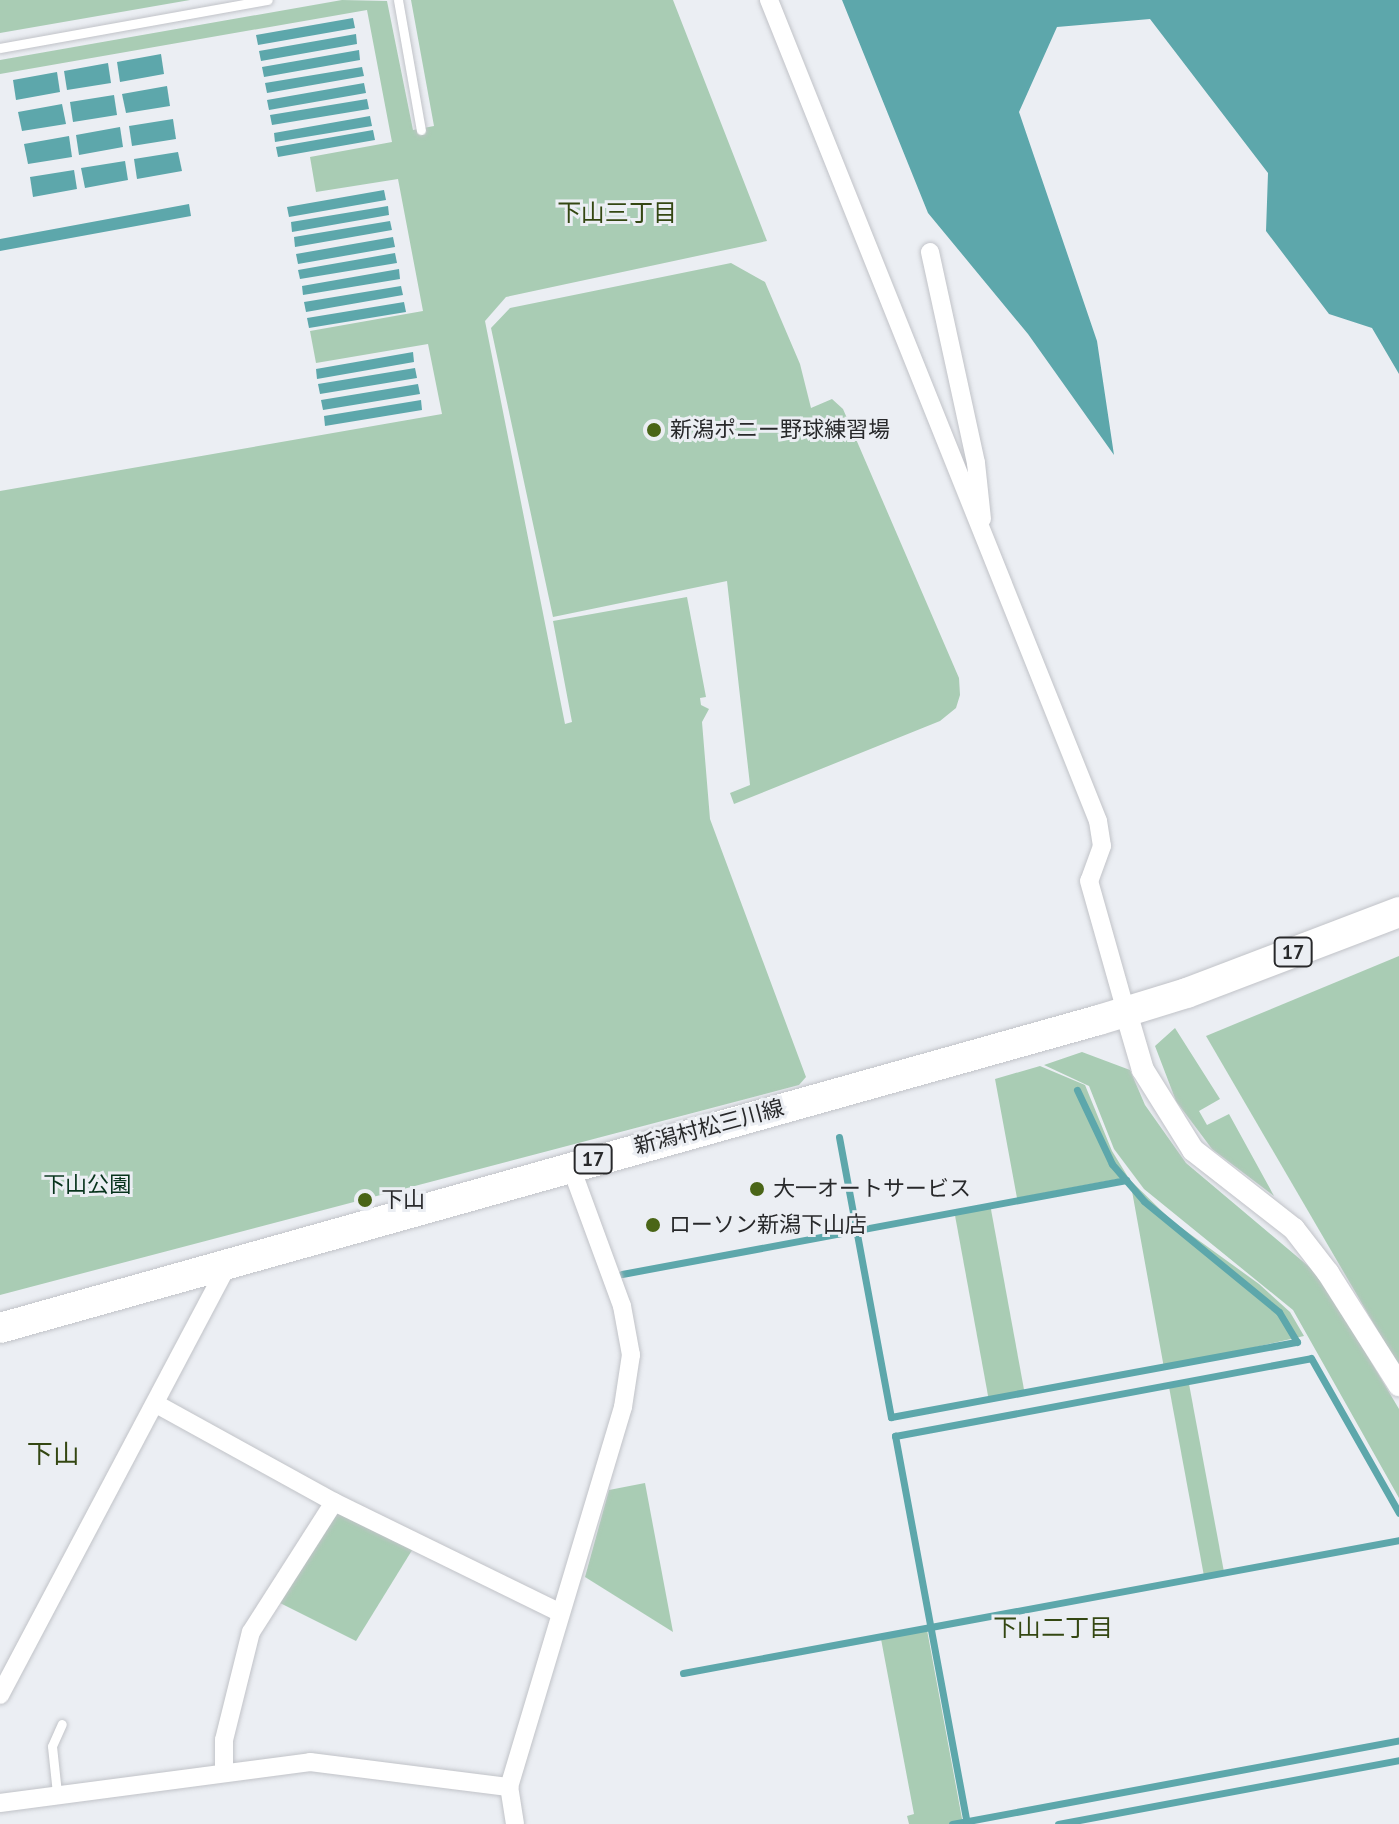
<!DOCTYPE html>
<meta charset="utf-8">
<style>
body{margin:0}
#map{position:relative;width:1399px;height:1824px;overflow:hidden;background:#ebeef3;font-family:"PT Sans","Noto Sans JP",sans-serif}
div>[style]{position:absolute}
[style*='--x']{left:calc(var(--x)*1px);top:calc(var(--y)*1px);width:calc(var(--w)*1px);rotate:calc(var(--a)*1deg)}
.green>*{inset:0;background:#a9ccb4}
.water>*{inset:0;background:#5da7ab}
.stream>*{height:7px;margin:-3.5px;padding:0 3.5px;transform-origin:3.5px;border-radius:3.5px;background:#5da7ab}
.roads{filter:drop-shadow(0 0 2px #c1c3c8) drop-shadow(0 0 2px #c1c3c8)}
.service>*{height:9px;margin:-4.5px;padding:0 4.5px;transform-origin:4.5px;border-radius:4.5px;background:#fff}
.minor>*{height:18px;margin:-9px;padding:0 9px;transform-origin:9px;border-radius:9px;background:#fff}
.tertiary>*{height:22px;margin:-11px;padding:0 11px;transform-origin:11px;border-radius:11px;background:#fff}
.primary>*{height:30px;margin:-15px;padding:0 15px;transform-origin:15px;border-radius:15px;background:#fff}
.dots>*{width:22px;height:22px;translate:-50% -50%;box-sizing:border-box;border:4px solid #ebeef3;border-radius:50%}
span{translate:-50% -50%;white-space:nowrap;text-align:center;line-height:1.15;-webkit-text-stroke:6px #ebeef3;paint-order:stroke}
.shield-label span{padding:2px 6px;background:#ebeef3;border:2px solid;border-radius:6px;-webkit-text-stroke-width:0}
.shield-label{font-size:20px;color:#28292b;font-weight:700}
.poi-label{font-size:22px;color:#28292b}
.left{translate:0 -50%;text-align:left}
.street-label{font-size:22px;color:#28292b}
.park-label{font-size:22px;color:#07331c}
.neighbourhood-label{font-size:24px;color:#344712}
.quarter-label{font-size:26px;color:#344712}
</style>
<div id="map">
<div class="green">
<i style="clip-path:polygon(0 0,190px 0,0 33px)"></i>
<i style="clip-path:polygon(342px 0,387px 1px,413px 130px,434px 126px,411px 0,673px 0,767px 241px,506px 297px,485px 321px,565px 724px,572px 722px,553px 621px,687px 597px,706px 697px,700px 698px,701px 705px,709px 709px,702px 722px,710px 819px,806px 1077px,799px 1085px,0 1295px,0 491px,442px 414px,428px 344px,316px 363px,310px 331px,423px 311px,398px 179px,316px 192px,310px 157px,392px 142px,367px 10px,0 74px,0 60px)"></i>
<i style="clip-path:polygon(731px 263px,765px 282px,800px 364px,811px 408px,832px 399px,843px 409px,959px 678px,960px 695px,956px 708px,940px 721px,734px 804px,730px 793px,750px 785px,727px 581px,553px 617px,491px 328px,510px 308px)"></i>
<i style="clip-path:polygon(1399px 956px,1399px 1367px,1206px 1036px)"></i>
<i style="clip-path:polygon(1175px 1028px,1220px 1099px,1199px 1111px,1207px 1125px,1229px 1114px,1274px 1196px,1212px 1149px,1176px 1101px,1155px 1046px)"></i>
<i style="clip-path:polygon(1082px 1052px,1130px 1070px,1145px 1105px,1186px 1163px,1320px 1276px,1399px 1409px,1399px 1498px,1293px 1310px,1144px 1189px,1114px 1149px,1089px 1086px,1044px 1065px)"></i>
<i style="clip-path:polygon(1040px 1066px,1085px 1085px,1112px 1151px,1128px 1177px,1017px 1198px,995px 1079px)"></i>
<i style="clip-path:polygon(1130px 1180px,1172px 1221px,1259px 1284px,1290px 1312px,1304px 1336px,1164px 1368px)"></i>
<i style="clip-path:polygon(990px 1204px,1025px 1395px,989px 1401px,954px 1210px)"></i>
<i style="clip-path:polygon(1189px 1384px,1224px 1572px,1204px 1576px,1169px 1387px)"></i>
<i style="clip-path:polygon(645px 1483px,673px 1632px,585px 1577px,609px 1490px)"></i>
<i style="clip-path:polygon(336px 1508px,414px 1547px,356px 1641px,278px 1602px)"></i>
<i style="clip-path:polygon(927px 1630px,963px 1824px,909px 1824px,907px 1816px,914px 1814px,881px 1639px)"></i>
</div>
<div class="water">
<i style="clip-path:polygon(842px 0,1399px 0,1399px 374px,1372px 328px,1329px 314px,1266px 231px,1268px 173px,1150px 19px,1057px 27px,1019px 112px,1097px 341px,1114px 455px,1028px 334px,928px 213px)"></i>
<i style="clip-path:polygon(353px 18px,355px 28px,258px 45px,256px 35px)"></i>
<i style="clip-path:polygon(356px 34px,357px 44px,261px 61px,259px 51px)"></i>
<i style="clip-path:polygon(359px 50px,360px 60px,264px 77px,262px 67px)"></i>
<i style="clip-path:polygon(161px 54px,164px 74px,120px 82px,117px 62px)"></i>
<i style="clip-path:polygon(108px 63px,111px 83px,67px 90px,64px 71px)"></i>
<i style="clip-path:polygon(362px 67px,364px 76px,267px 93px,265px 83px)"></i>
<i style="clip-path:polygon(57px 72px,60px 92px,16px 100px,13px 80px)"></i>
<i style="clip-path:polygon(364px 83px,366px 93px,269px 110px,267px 100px)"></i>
<i style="clip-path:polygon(167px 86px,170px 106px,126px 113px,122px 94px)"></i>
<i style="clip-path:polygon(114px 95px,117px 115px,73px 122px,70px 102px)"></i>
<i style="clip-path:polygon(367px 99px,369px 109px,272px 125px,270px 115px)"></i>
<i style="clip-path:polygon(62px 104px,66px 124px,22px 131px,18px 112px)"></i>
<i style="clip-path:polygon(370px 116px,372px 126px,275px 142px,274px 133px)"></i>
<i style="clip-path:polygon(173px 119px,176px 139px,132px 146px,129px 126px)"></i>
<i style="clip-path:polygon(120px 127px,123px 147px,79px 155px,76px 135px)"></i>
<i style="clip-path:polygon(373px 130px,375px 140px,278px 157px,276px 147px)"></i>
<i style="clip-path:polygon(69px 136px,72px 157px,28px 164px,24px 144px)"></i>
<i style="clip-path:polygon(178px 152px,182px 171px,137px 179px,134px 159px)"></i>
<i style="clip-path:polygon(125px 161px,128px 180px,85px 188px,81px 168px)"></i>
<i style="clip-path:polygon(74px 170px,77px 189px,33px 197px,30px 177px)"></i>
<i style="clip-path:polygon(384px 190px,386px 200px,289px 217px,287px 207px)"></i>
<i style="clip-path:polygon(189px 204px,191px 216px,0 251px,0 239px)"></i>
<i style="clip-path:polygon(388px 206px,389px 215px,292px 232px,291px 222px)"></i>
<i style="clip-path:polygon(390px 221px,392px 230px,295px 247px,294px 237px)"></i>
<i style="clip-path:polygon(393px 237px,395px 247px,298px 264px,296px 254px)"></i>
<i style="clip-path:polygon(395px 253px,397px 263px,300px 279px,298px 270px)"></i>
<i style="clip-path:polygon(399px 269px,400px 279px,303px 295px,302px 286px)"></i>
<i style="clip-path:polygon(401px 286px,403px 295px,306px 312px,304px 302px)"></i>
<i style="clip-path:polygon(404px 302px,406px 312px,309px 328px,307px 318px)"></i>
<i style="clip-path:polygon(413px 352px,414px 362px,317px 379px,316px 369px)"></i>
<i style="clip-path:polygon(415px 368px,417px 378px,320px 394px,318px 384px)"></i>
<i style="clip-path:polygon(418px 384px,420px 394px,323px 410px,321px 400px)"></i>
<i style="clip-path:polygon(421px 400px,422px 410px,325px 426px,324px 416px)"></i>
</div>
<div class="stream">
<i style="--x:839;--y:1137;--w:285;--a:79.5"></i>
<i style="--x:891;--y:1417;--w:413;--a:-10.5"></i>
<i style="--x:1297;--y:1342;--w:35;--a:-121"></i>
<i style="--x:1279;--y:1312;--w:175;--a:-140.6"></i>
<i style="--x:1144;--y:1201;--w:49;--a:-130.9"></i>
<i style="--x:1112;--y:1164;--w:82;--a:-115.3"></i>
<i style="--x:622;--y:1274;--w:513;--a:-10.56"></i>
<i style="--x:683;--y:1673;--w:728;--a:-10.52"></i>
<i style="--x:952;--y:1824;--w:455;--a:-10.6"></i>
<i style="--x:967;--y:1824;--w:395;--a:-100.5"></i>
<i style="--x:895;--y:1436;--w:423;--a:-10.6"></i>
<i style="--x:1311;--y:1358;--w:178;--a:60.4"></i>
<i style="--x:1058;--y:1824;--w:347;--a:-10.6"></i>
</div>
<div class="roads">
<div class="service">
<i style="--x:398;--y:0;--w:132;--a:80"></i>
<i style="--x:0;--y:48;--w:272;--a:-10.2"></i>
<i style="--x:57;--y:1793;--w:47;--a:-96.1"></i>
<i style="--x:52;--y:1746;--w:24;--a:-66"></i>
</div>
<div class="minor">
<i style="--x:769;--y:0;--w:884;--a:68.16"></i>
<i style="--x:1098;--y:821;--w:25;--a:81"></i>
<i style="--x:1102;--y:846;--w:37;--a:110"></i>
<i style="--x:1089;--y:881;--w:136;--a:74.2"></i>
<i style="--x:930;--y:252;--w:216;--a:77.7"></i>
<i style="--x:976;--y:463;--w:56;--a:83.9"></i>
<i style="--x:158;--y:1405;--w:201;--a:28.9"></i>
<i style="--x:334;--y:1502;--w:250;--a:26.1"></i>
<i style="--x:0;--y:1695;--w:489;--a:-62.1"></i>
<i style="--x:224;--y:1771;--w:31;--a:-90"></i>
<i style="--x:224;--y:1740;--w:111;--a:-76"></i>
<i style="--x:251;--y:1632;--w:154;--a:-57.4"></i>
<i style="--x:0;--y:1803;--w:313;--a:-7.5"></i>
<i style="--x:310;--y:1762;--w:201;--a:7.2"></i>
<i style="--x:515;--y:1824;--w:37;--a:-99"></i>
<i style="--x:509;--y:1787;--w:397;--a:-73.3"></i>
<i style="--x:623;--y:1407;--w:53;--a:-81.3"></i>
<i style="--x:631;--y:1355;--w:50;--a:-100.4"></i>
<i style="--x:622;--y:1306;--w:150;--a:-110.2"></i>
</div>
<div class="tertiary">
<i style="--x:1126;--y:1012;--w:60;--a:73.7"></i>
<i style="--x:1143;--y:1070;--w:94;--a:58"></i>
<i style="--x:1193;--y:1150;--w:128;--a:38"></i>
<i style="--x:1294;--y:1229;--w:56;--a:52.3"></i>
<i style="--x:1328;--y:1273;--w:133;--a:57.6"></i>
</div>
<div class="primary">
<i style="--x:0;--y:1328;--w:1141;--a:-15.66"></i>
<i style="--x:1099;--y:1020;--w:92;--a:-17.1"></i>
<i style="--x:1187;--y:993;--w:227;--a:-20.9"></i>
</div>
</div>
<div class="dots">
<i style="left:654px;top:430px;background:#4a6517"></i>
<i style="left:757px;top:1189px;background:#4a6517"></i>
<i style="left:365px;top:1200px;background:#4a6517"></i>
<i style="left:653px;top:1225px;background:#4a6517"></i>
</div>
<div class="shield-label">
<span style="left:1293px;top:952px">17</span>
<span style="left:593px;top:1159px">17</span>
</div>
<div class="poi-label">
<span class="left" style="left:670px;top:430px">新潟ポニー野球練習場</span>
<span class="left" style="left:773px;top:1189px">大一オートサービス</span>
<span class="left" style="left:381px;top:1200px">下山</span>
<span class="left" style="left:669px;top:1225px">ローソン新潟下山店</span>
</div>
<div class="street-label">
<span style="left:709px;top:1127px;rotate:-15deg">新潟村松三川線</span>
</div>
<div class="park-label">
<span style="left:87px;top:1185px">下山公園</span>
</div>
<div class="neighbourhood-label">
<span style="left:617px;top:213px">下山三丁目</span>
<span style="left:1053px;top:1628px">下山二丁目</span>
</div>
<div class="quarter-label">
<span style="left:53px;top:1454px">下山</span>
</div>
</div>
